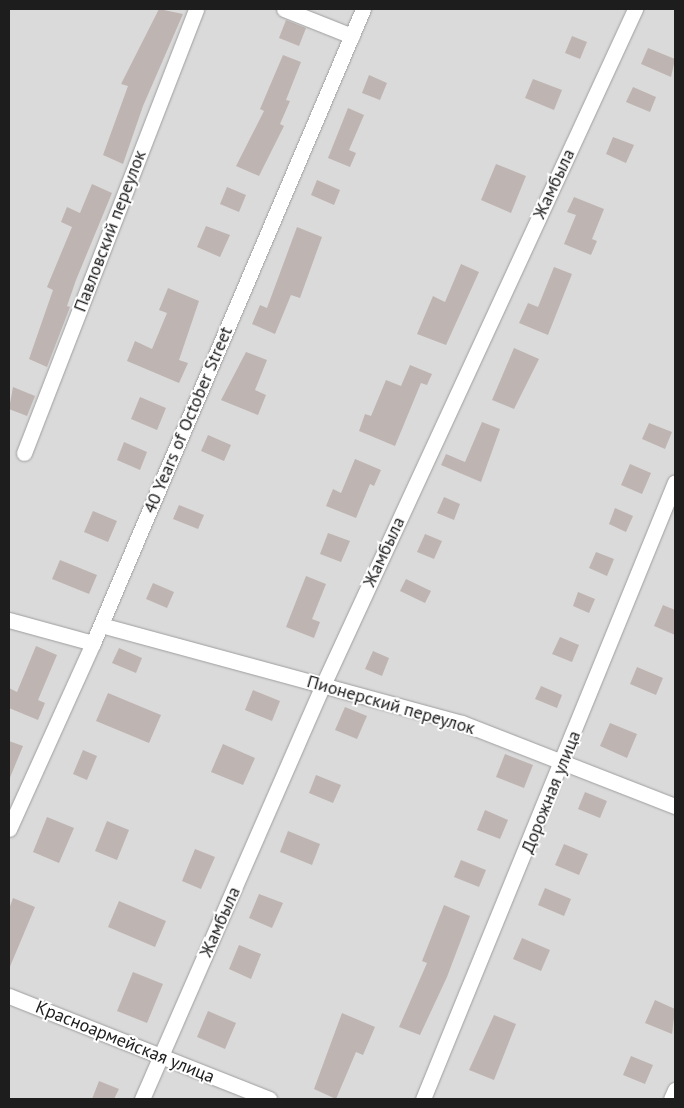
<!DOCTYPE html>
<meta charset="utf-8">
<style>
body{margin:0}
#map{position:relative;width:684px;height:1108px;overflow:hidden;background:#eee9e4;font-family:"PT Sans",sans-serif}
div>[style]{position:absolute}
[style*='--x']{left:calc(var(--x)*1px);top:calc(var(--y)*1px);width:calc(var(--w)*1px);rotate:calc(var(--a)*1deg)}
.residential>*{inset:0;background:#dbdadb}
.building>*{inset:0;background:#beb4b1}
.roads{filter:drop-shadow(0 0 1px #9e9e9e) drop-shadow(0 0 1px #9e9e9e)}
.minor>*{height:15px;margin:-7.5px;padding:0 7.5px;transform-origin:7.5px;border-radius:7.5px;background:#fff}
span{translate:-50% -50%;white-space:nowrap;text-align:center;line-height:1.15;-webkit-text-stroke:4px #fff;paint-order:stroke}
.street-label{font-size:18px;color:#1d1d1d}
.frame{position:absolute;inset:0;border:10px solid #1d1d1d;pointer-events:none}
</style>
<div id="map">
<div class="residential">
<i style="clip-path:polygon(9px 9px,675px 9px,675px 1099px,9px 1099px)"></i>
</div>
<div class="building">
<i style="clip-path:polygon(159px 9px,183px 14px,143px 106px,123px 164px,103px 155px,128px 86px,121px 84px)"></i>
<i style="clip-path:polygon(286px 20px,306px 28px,299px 46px,279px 38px)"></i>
<i style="clip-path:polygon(572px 36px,587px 42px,580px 59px,565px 53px)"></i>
<i style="clip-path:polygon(648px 48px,675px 59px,671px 77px,641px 64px)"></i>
<i style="clip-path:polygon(283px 55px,301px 62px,286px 100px,290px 101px,280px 124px,284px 126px,259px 176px,236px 166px,264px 111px,260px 109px)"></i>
<i style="clip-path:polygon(369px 75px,387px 83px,380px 100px,362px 93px)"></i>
<i style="clip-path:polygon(533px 79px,562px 90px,554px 110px,525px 98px)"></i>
<i style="clip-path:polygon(633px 87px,656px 97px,650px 112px,626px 102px)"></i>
<i style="clip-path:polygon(348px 108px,364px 115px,349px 150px,356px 153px,350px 167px,328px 158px)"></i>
<i style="clip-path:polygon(613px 137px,634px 145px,626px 163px,606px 154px)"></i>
<i style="clip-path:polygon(496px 164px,526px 176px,511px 213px,481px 200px)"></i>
<i style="clip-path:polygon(317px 180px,340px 190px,334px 205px,311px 195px)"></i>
<i style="clip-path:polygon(92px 184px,112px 193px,76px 280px,67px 306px,70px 307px,47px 367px,29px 359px,53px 290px,47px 287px,72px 227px,61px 222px,67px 207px,80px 213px)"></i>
<i style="clip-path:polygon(227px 187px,246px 195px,239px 212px,220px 204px)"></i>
<i style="clip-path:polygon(574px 197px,604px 209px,592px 239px,597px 241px,591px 255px,564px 244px,576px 215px,567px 212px)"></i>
<i style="clip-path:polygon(206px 226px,230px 235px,220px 257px,197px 247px)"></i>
<i style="clip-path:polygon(297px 227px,322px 237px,300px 298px,291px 295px,275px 334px,252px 324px,260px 305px,267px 308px)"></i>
<i style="clip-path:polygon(461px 264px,479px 272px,446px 345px,417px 334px,433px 296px,445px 302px)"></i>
<i style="clip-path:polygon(554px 267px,572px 274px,548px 335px,519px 323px,528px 303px,538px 307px)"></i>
<i style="clip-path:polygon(168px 288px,199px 301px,179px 360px,188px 363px,179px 383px,127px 361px,135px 341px,152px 349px,167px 313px,159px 310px)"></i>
<i style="clip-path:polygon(514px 348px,539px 359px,514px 409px,492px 400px)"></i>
<i style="clip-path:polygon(246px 352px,267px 360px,255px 390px,266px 395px,258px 415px,221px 400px)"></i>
<i style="clip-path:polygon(410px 365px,432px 374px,427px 385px,421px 383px,395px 446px,359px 431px,365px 414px,371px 416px,386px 380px,401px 386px)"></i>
<i style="clip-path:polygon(13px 387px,35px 396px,27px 416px,9px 409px)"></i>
<i style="clip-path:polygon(140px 397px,166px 408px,157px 430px,131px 419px)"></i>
<i style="clip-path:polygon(482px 422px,500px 429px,481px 482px,441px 465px,446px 454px,465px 462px)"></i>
<i style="clip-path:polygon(649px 423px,672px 432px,665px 449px,642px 439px)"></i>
<i style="clip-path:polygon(208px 435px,231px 445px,224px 461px,201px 451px)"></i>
<i style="clip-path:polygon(124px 442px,147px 452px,140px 470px,117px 460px)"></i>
<i style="clip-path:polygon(355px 459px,381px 470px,374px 486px,370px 484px,356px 518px,326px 506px,333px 489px,341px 493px)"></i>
<i style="clip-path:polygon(630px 464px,651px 473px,642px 494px,621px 485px)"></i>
<i style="clip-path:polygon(444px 497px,460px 504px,454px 520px,437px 513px)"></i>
<i style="clip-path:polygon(179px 505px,204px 515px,198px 529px,173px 519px)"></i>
<i style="clip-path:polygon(615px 508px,633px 516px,626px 532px,609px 524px)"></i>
<i style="clip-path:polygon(93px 511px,117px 521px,108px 542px,84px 532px)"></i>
<i style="clip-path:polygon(328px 533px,350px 541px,341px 562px,320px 554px)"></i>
<i style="clip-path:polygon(425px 534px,442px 541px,434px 559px,417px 552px)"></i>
<i style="clip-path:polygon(596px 552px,614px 559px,607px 576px,589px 568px)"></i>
<i style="clip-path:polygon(60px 560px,97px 575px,89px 594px,52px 579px)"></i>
<i style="clip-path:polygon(306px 576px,326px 584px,312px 619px,320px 622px,314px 638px,286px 627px)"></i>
<i style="clip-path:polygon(406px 579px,431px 591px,425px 603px,400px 591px)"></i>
<i style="clip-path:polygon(153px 583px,174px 592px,167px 608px,146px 599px)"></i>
<i style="clip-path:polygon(578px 592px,595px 599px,589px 613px,573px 606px)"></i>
<i style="clip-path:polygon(663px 605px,675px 610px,675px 635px,654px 626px)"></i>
<i style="clip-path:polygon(560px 637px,579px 645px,572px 662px,552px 654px)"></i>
<i style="clip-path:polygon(36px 646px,57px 655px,38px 700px,45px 703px,38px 720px,9px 708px,9px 688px,17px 692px)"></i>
<i style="clip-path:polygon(119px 648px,142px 658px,136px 673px,112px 663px)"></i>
<i style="clip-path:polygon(373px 651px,389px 658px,382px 676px,365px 669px)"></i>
<i style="clip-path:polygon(637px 667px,663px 678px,656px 695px,630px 684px)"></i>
<i style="clip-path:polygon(541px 686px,562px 695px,557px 708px,535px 699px)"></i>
<i style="clip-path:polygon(253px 690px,280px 701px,272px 721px,245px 710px)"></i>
<i style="clip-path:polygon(108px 693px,161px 715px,149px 743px,96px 721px)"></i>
<i style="clip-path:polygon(345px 707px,367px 716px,357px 739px,335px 730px)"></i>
<i style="clip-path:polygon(610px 723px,637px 734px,627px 758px,600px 746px)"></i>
<i style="clip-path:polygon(9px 741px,23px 746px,9px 780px)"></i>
<i style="clip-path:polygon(223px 744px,255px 758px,243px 785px,211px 772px)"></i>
<i style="clip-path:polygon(83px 750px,97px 756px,87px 780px,73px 774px)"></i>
<i style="clip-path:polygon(505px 754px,533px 765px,524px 788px,496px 777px)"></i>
<i style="clip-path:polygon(316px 775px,341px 785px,333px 803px,309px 793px)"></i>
<i style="clip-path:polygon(585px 792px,607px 801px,600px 818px,578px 809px)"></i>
<i style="clip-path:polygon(485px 810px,508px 820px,500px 839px,477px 830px)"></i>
<i style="clip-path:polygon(47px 817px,74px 828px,59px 863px,33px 852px)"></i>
<i style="clip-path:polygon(107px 821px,129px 830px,117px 860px,95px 851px)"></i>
<i style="clip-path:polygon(288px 831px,320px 844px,312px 865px,280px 852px)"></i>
<i style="clip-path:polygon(564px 844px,588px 854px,579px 875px,555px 865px)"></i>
<i style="clip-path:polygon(195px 849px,215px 857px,201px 889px,182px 881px)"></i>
<i style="clip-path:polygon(461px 860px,486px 870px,479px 887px,454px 877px)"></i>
<i style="clip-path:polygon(545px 888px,571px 899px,564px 916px,538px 905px)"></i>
<i style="clip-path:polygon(259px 894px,283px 903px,272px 928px,249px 918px)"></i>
<i style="clip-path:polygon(13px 898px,35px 907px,9px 969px,9px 909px)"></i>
<i style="clip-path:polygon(119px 901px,166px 921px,155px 947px,108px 927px)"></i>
<i style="clip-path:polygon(444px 905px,470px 916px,447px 977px,420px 1035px,399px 1027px,427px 963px,422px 961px)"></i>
<i style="clip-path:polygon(522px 938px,550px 950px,541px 971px,513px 959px)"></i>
<i style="clip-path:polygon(239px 945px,261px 954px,251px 979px,229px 969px)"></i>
<i style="clip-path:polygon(133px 972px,163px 984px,147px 1023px,117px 1011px)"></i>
<i style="clip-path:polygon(655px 1000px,675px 1009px,672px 1034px,645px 1023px)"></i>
<i style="clip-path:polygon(208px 1011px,236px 1023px,225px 1049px,197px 1037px)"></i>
<i style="clip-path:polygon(342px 1013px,375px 1027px,363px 1055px,356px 1052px,336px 1099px,314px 1089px)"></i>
<i style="clip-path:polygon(494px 1015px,516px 1024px,494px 1080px,469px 1070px)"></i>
<i style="clip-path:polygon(631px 1056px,653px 1065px,645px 1084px,623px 1075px)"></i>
<i style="clip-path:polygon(99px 1081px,119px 1089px,114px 1099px,92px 1099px)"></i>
</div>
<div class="roads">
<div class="minor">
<i style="--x:284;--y:9;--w:73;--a:21.7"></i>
<i style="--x:24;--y:453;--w:476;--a:-68.8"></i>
<i style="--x:9;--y:620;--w:87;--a:15.3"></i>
<i style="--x:101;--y:625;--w:374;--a:15.2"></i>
<i style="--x:462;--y:723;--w:229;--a:21.3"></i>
<i style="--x:9;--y:829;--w:204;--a:-65.7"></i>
<i style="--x:93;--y:643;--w:689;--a:-66.93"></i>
<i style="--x:9;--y:996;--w:280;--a:21.6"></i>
<i style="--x:142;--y:1099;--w:452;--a:-66.4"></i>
<i style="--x:323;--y:685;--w:745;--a:-65.22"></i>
<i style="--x:423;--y:1099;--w:666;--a:-67.78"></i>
<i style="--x:671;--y:1099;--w:10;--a:-66"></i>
</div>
</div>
<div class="street-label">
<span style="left:554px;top:184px;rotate:-65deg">Жамбыла</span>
<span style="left:110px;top:231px;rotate:-69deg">Павловский переулок</span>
<span style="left:188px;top:420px;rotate:-67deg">40 Years of October Street</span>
<span style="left:384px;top:552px;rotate:-65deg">Жамбыла</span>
<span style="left:391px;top:705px;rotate:16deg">Пионерский переулок</span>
<span style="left:551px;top:792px;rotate:-68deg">Дорожная улица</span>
<span style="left:220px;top:922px;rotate:-66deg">Жамбыла</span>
<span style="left:125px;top:1042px;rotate:22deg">Красноармейская улица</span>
</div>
<div class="frame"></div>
</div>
